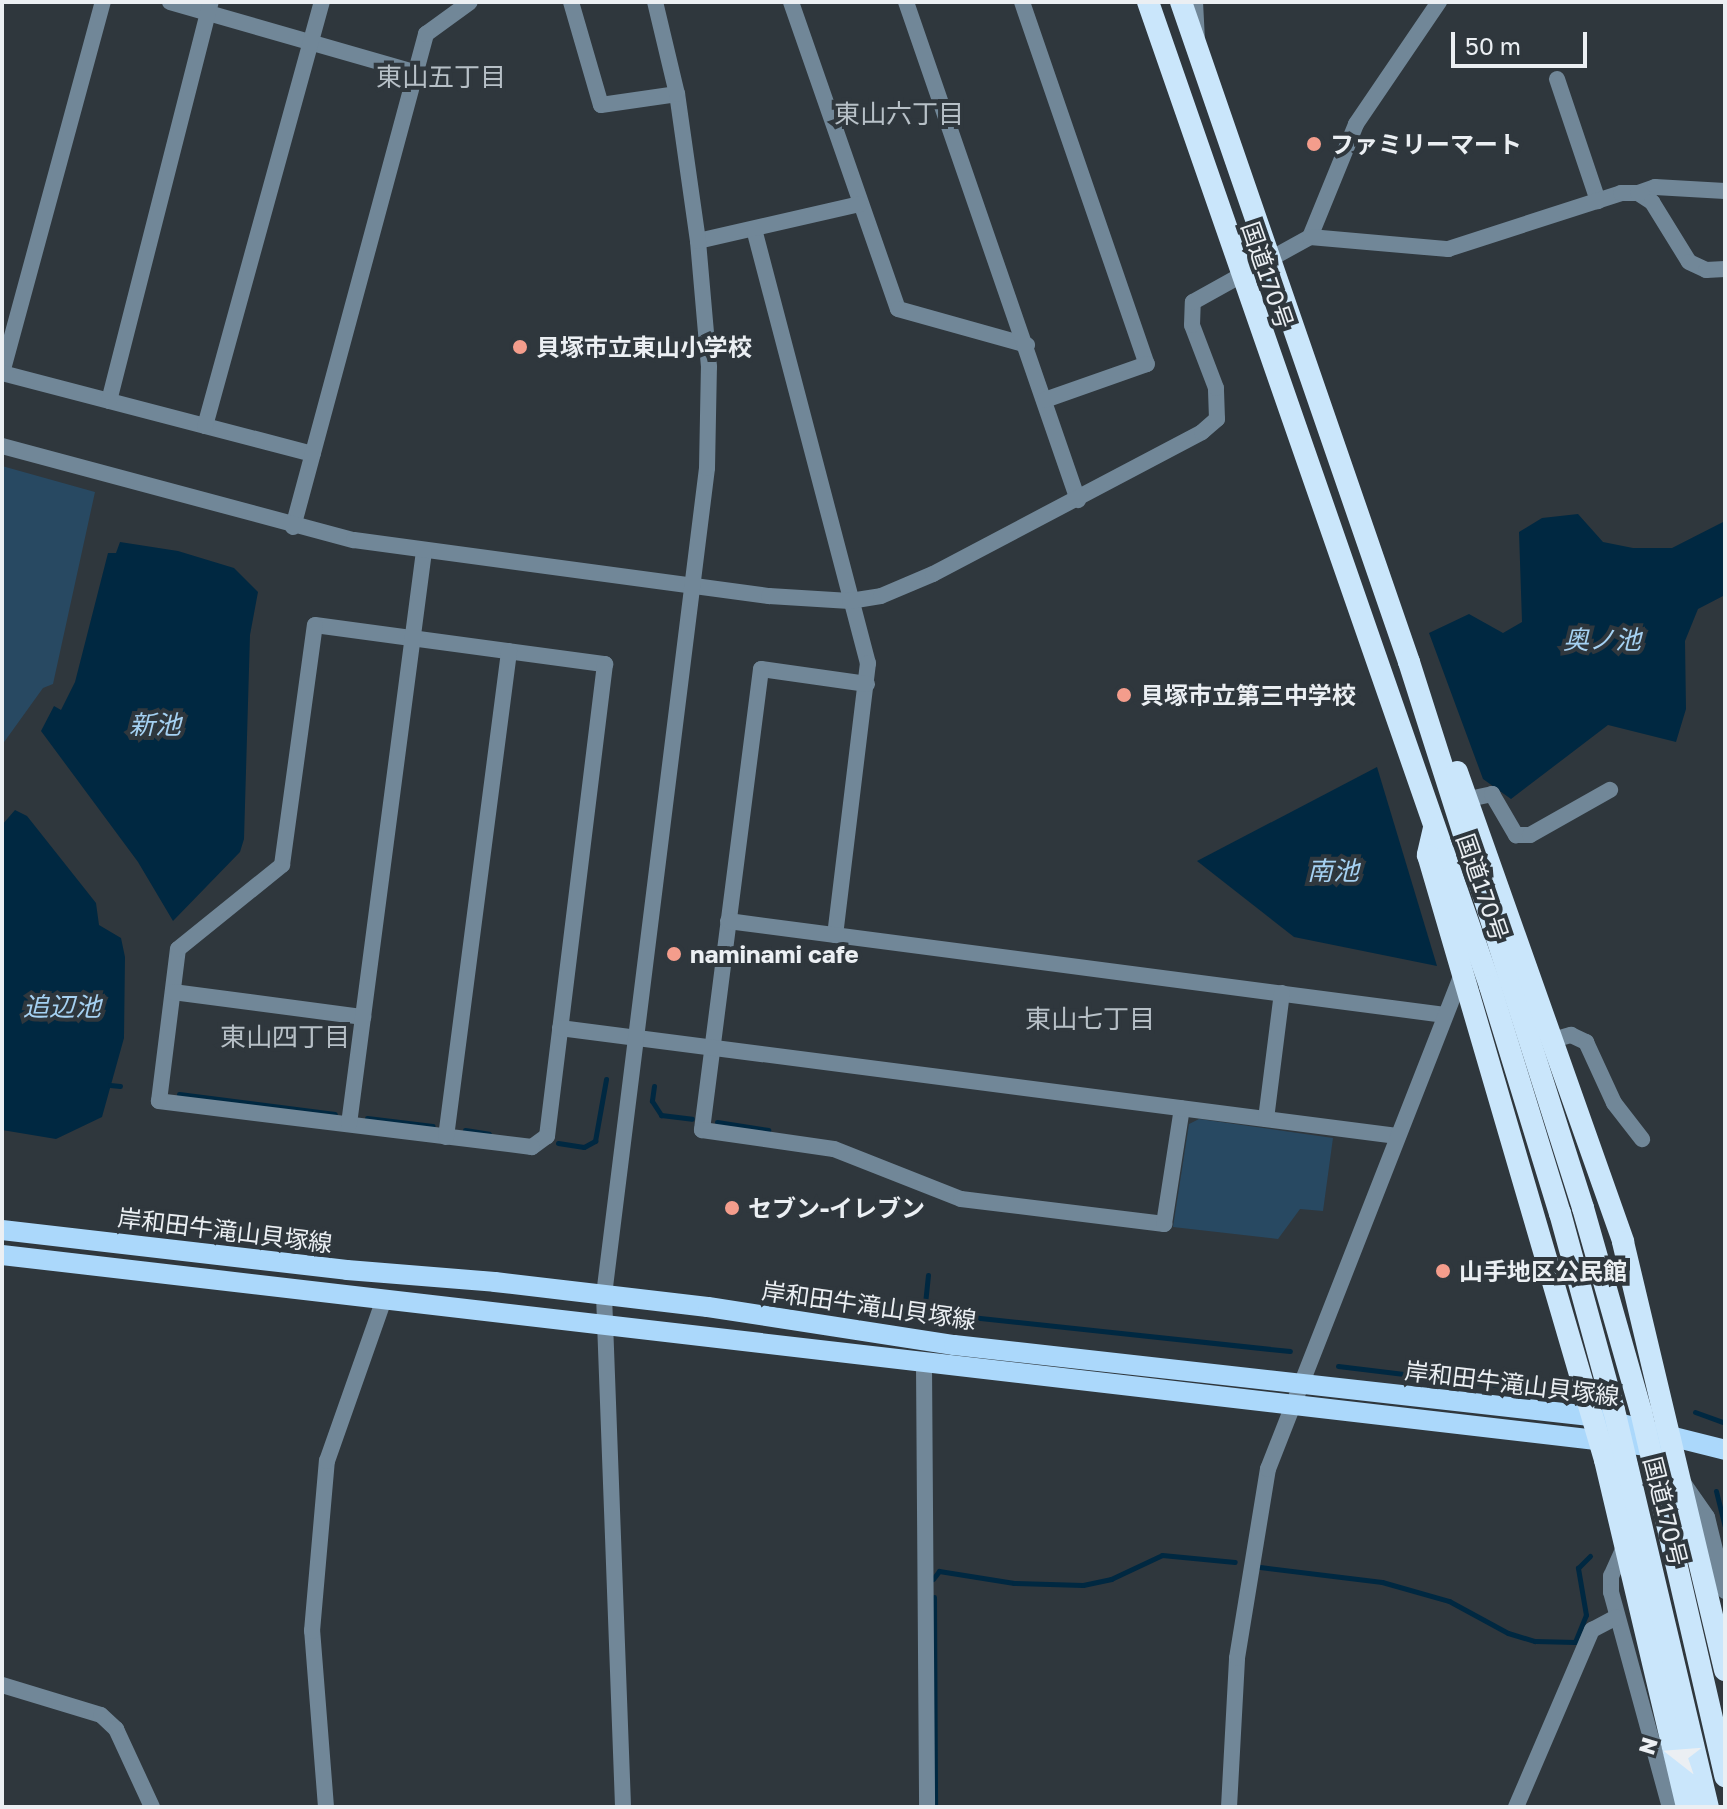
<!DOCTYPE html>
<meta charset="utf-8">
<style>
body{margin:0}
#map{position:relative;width:1727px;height:1809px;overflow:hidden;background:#2f373d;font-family:"Golos Text","Noto Sans JP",sans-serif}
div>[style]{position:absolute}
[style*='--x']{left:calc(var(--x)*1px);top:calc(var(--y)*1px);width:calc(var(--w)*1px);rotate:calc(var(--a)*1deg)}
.green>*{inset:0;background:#284962}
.water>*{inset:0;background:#002841}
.stream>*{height:5px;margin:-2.5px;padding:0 2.5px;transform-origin:2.5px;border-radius:2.5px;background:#002841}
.minor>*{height:16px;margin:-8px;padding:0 8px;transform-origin:8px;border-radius:8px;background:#718798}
.tertiary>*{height:16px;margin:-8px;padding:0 8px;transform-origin:8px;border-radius:8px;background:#718798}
.primary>*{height:20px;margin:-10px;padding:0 10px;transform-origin:10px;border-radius:10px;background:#abd8fb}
.trunk>*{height:22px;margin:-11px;padding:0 11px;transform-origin:11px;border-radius:11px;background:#cae6fb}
.trunk-bridge>*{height:22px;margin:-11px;padding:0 11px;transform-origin:11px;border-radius:11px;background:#cae6fb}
.dots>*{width:22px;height:22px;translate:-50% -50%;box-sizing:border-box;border:4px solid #2f373d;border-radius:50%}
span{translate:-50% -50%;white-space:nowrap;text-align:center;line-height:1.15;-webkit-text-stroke:8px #2f373d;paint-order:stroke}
.poi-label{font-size:24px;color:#ebeff3;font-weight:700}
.left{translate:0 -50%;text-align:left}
.street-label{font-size:24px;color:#ebeff3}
.neighbourhood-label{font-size:26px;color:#b7c0c7}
.water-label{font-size:26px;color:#a5d1f2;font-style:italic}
.frame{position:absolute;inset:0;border:4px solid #ebeff3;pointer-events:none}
.north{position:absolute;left:1631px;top:1713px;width:80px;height:80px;-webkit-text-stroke:6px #2f373d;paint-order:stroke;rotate:287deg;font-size:22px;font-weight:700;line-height:32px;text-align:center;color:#ebeff3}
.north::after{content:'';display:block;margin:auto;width:28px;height:36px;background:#ebeff3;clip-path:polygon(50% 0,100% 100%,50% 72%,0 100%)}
.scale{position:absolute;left:1451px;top:32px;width:136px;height:36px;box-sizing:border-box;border:4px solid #ebeff3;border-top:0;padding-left:10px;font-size:24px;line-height:28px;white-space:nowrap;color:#ebeff3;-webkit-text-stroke:6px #2f373d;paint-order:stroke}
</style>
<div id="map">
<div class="green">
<i style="clip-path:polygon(2px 466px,95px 492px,53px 684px,43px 688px,2px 745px)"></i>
<i style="clip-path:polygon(1199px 1119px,1333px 1138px,1323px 1211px,1300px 1209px,1278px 1239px,1173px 1227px,1189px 1124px)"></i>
</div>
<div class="water">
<i style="clip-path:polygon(1578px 514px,1603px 542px,1633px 548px,1672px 548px,1725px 521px,1725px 595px,1698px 609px,1685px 641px,1686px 709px,1676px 742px,1608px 725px,1511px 799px,1483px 779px,1429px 633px,1469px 614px,1503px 633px,1522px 622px,1519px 532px,1542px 518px)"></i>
<i style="clip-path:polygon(120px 542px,178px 551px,234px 568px,258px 592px,250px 635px,244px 839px,240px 852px,173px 921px,138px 862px,41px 731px,54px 706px,61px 710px,75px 682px,108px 553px,116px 553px)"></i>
<i style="clip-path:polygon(1377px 767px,1437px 966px,1294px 937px,1197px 861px)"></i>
<i style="clip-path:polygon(15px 810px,27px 816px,96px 903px,99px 925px,121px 938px,125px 957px,124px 1038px,102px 1117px,56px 1139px,2px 1130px,2px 825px)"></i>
</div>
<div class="stream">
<i style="--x:110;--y:1085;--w:10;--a:6"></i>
<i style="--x:654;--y:1086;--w:15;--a:98"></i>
<i style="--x:652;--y:1101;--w:17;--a:57"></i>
<i style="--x:661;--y:1115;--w:31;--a:7"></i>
<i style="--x:179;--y:1094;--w:157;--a:7.3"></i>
<i style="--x:367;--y:1118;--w:66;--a:6.9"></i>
<i style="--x:717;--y:1122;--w:52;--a:8.9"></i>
<i style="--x:465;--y:1130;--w:24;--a:9"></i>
<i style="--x:558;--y:1143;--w:26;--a:9"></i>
<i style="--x:584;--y:1147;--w:13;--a:-29"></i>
<i style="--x:595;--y:1141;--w:63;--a:-79.9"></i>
<i style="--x:928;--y:1275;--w:37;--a:96"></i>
<i style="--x:924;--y:1312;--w:368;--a:6.1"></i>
<i style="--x:1338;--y:1366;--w:198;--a:6.9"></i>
<i style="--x:1695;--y:1412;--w:32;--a:20"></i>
<i style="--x:1716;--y:1491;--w:36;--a:76"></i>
<i style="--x:1260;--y:1567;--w:123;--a:7"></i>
<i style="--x:1382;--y:1582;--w:70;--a:15.8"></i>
<i style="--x:1449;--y:1601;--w:67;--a:28.5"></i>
<i style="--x:1508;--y:1633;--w:28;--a:17"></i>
<i style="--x:1535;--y:1641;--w:40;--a:1.4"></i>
<i style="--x:1575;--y:1642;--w:29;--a:-68"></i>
<i style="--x:1586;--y:1615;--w:48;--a:-99.7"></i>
<i style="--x:1578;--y:1568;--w:17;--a:-45"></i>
<i style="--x:933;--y:1579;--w:10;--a:-53"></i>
<i style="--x:939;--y:1571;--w:76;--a:9.1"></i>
<i style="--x:1014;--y:1583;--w:69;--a:1.7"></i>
<i style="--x:1083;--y:1585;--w:29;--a:-12"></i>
<i style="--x:1111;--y:1579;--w:56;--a:-25.2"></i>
<i style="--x:1162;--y:1555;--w:73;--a:5.5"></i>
<i style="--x:934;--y:1597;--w:210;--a:89.7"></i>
</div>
<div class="minor">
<i style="--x:170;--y:2;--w:257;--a:16"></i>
<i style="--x:571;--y:2;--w:107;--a:73.8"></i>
<i style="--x:601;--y:105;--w:77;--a:-8.2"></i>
<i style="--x:791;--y:2;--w:325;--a:70.8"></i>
<i style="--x:898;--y:309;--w:134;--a:15.6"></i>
<i style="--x:906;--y:2;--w:527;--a:70.95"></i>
<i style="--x:1022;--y:2;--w:383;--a:71"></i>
<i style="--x:1147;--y:364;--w:108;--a:160.6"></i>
<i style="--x:1195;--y:2;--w:34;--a:87"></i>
<i style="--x:1557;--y:79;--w:129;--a:71.4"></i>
<i style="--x:1638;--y:193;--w:18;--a:-19"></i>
<i style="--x:1655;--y:187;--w:70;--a:3.3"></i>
<i style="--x:754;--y:229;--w:449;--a:75.3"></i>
<i style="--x:868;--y:663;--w:274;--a:96.9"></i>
<i style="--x:1310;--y:237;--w:122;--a:-67.8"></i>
<i style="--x:1356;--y:124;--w:148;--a:-55.8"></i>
<i style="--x:698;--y:241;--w:166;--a:-12.9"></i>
<i style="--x:1272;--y:258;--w:43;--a:-28.9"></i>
<i style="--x:1310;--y:237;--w:139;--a:5"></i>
<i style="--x:1448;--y:249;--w:182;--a:-17.9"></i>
<i style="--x:1621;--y:193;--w:17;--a:0"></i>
<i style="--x:1638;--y:193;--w:17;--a:33"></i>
<i style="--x:1652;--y:202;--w:70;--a:58.3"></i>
<i style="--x:1689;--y:262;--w:19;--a:25"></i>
<i style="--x:1706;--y:270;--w:19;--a:-3"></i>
<i style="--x:2;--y:373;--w:385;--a:-74.8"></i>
<i style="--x:2;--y:373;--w:321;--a:14.6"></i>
<i style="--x:109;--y:401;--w:412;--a:-75.7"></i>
<i style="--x:205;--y:426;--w:440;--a:-74.6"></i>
<i style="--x:293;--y:527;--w:511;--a:-74.9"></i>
<i style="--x:426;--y:34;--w:54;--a:-36"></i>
<i style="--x:315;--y:625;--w:293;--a:7.7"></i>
<i style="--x:605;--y:664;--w:476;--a:97"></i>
<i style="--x:547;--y:1136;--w:19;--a:144"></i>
<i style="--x:532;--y:1147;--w:376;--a:-173"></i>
<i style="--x:159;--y:1101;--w:153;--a:-82.9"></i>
<i style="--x:178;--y:949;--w:134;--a:-38.9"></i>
<i style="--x:282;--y:865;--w:242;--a:-82.2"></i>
<i style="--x:867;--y:684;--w:107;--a:-171.9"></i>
<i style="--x:761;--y:669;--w:465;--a:97.3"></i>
<i style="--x:702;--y:1130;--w:133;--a:8.2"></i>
<i style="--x:834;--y:1149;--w:136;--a:21.5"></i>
<i style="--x:961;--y:1199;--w:205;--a:7"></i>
<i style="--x:1164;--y:1224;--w:117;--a:-81.2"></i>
<i style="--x:1469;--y:799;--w:24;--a:-12"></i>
<i style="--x:1492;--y:794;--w:48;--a:59.7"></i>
<i style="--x:1516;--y:835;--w:14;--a:0"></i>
<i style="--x:1530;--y:835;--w:92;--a:-29.4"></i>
<i style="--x:728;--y:921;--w:723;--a:7.47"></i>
<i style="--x:173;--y:992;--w:192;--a:7.5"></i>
<i style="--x:560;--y:1028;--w:844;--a:7.35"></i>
<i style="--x:1553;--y:1040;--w:19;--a:-16"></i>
<i style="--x:1571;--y:1035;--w:17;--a:25"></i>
<i style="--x:1586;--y:1042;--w:67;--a:65.3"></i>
<i style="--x:1614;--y:1103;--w:46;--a:52.1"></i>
<i style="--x:1266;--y:1119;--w:127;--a:-82.8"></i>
<i style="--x:349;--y:1124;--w:578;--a:-82.54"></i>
<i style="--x:446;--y:1137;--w:490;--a:-82.6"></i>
<i style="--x:604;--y:1295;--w:512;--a:87.87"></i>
<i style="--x:924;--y:1365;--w:442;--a:89.6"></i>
<i style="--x:2;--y:1685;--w:103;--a:16.9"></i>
<i style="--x:101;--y:1715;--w:21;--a:43"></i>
<i style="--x:116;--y:1729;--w:86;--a:65.2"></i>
<i style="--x:326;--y:1807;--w:177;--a:-94.5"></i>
<i style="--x:312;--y:1631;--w:171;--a:-85"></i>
<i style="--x:327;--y:1461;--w:172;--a:-70.6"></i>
</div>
<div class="tertiary">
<i style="--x:2;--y:446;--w:364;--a:15"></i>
<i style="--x:354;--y:540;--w:419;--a:7.7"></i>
<i style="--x:769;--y:596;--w:81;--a:3.5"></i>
<i style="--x:850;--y:601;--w:31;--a:-9"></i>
<i style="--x:881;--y:596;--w:56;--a:-22.9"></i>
<i style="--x:933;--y:574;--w:304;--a:-27.8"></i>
<i style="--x:1202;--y:432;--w:20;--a:-41"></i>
<i style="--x:1217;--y:419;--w:31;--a:-92"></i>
<i style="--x:1216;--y:388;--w:67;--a:-110.9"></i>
<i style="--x:1192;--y:325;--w:23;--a:-88"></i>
<i style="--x:1193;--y:302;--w:90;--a:-29.1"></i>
<i style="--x:604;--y:1295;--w:833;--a:-82.9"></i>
<i style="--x:707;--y:468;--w:101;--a:-88.9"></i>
<i style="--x:709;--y:367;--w:126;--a:-95"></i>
<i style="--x:698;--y:241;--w:148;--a:-98.1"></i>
<i style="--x:677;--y:94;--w:95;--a:-103.4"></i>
<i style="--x:1684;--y:1484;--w:40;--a:55.1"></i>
<i style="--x:1707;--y:1517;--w:76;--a:76.3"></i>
<i style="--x:1625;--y:1545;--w:34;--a:114"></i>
<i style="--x:1611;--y:1576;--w:16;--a:90"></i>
<i style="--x:1611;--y:1592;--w:223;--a:74.7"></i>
<i style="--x:1229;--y:1807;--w:149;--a:-86.9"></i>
<i style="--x:1237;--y:1658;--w:192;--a:-80.7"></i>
<i style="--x:1268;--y:1469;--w:532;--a:-68.6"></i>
<i style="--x:1516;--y:1807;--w:193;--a:-66.8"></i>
<i style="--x:1592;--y:1630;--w:27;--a:-28"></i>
</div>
<div class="primary">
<i style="--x:2;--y:1230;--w:347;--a:6.6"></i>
<i style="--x:347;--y:1270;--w:148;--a:4.6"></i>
<i style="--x:495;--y:1282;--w:214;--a:6.7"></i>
<i style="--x:708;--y:1307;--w:249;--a:8.8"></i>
<i style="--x:954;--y:1345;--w:640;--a:6.37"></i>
<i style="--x:1590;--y:1416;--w:139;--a:14.1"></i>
<i style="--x:2;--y:1255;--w:1674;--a:6.62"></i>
</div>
<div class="trunk">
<i style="--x:1148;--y:2;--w:1042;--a:70.83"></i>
<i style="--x:1490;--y:986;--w:238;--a:72.9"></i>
<i style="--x:1181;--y:2;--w:698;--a:70.94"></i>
<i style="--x:1409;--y:662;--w:573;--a:72.32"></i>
<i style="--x:1457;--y:772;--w:498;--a:70.5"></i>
<i style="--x:1623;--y:1242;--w:440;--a:76.6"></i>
<i style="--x:1434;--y:828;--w:28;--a:103"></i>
<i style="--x:1428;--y:855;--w:630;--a:73.69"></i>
<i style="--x:1605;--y:1460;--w:357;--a:76.7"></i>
</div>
<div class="trunk-bridge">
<i style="--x:1583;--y:1208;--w:211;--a:74.1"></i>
<i style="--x:1641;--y:1411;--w:375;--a:77"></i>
<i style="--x:1560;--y:1213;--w:204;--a:74.7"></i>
<i style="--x:1614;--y:1410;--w:408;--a:76.7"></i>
</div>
<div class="dots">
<i style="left:1314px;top:144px;background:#f49d8c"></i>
<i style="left:520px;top:347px;background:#f49d8c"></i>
<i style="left:1124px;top:695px;background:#f49d8c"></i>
<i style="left:674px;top:954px;background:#f49d8c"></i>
<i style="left:732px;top:1208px;background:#f49d8c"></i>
<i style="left:1443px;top:1271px;background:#f49d8c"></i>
</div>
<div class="poi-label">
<span class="left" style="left:1330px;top:144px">ファミリーマート</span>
<span class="left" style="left:536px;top:347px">貝塚市立東山小学校</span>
<span class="left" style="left:1140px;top:695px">貝塚市立第三中学校</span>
<span class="left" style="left:690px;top:954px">naminami cafe</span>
<span class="left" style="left:748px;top:1208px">セブン-イレブン</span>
<span class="left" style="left:1459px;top:1271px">山手地区公民館</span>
</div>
<div class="street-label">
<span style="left:1268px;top:275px;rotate:71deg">国道170号</span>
<span style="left:1483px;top:887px;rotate:71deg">国道170号</span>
<span style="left:225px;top:1230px;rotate:7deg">岸和田牛滝山貝塚線</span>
<span style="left:869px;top:1305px;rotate:8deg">岸和田牛滝山貝塚線</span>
<span style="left:1512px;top:1383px;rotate:7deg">岸和田牛滝山貝塚線</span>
<span style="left:1666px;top:1511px;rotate:76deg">国道170号</span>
</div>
<div class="neighbourhood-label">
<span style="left:441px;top:77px">東山五丁目</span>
<span style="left:899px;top:114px">東山六丁目</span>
<span style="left:1090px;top:1019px">東山七丁目</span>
<span style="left:285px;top:1037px">東山四丁目</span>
</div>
<div class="water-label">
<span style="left:1602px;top:640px">奥ノ池</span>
<span style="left:155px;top:725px">新池</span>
<span style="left:1333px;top:871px">南池</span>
<span style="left:62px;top:1007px">追辺池</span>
</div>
<div class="frame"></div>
<div class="north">N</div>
<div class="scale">50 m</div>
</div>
